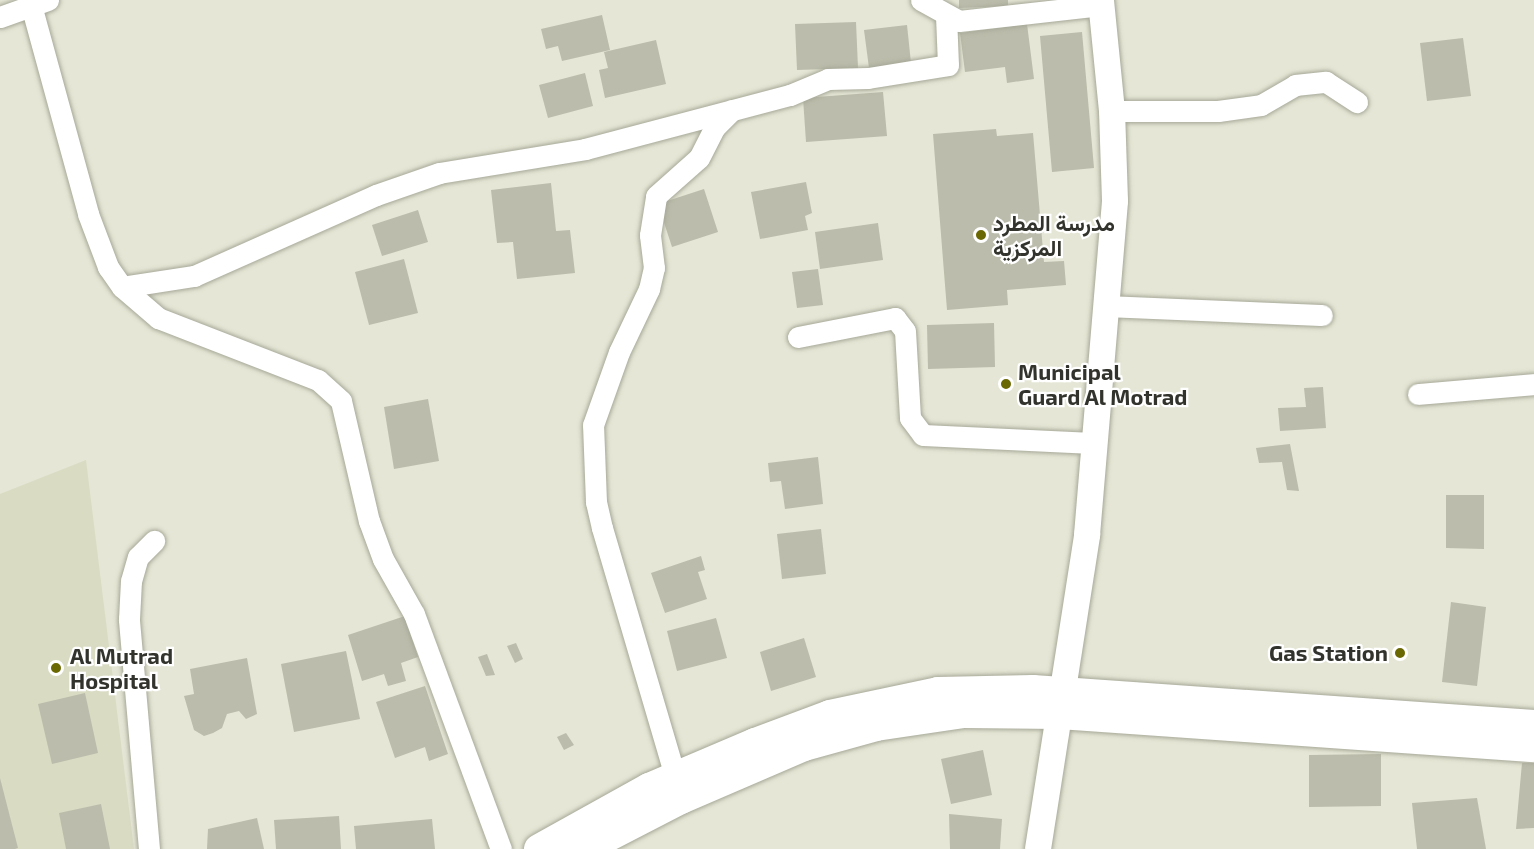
<!DOCTYPE html>
<meta charset="utf-8">
<style>
body{margin:0}
#map{position:relative;width:1534px;height:849px;overflow:hidden;background:#e5e6d5;font-family:"Exo 2",Vazirmatn,sans-serif}
div>[style]{position:absolute}
[style*='--x']{left:calc(var(--x)*1px);top:calc(var(--y)*1px);width:calc(var(--w)*1px);rotate:calc(var(--a)*1deg)}
.built>*{inset:0;background:#dadbc3}
.building>*{inset:0;background:#bbbcab}
.roads{filter:drop-shadow(0 0 2px #a7a898) drop-shadow(0 0 2px #a7a898)}
.minor>*{height:21px;margin:-10.5px;padding:0 10.5px;transform-origin:10.5px;border-radius:10.5px;background:#fff}
.tertiary>*{height:26px;margin:-13px;padding:0 13px;transform-origin:13px;border-radius:13px;background:#fff}
.secondary>*{height:30px;margin:-15px;padding:0 15px;transform-origin:15px;border-radius:15px;background:#fff}
.dots>*{width:16px;height:16px;translate:-50% -50%;box-sizing:border-box;border:3px solid #fff;border-radius:50%}
span{translate:-50% -50%;white-space:nowrap;text-align:center;line-height:1.15;-webkit-text-stroke:4.5px #fff;paint-order:stroke}
.poi-label{font-size:22px;color:#33332d;font-weight:700}
.left{translate:0 -50%;text-align:left}
.right{translate:-100% -50%;text-align:right}
</style>
<div id="map">
<div class="built">
<i style="clip-path:polygon(86px 460px,134px 849px,0 849px,0 494px)"></i>
</div>
<div class="building">
<i style="clip-path:polygon(959px 0,1008px 0,1008px 6px,959px 8px)"></i>
<i style="clip-path:polygon(602px 15px,610px 50px,562px 61px,558px 46px,546px 49px,541px 29px)"></i>
<i style="clip-path:polygon(856px 22px,858px 68px,797px 70px,795px 24px)"></i>
<i style="clip-path:polygon(1027px 24px,1034px 79px,1007px 83px,1005px 67px,965px 72px,960px 33px)"></i>
<i style="clip-path:polygon(907px 25px,911px 63px,869px 68px,864px 30px)"></i>
<i style="clip-path:polygon(1082px 32px,1094px 168px,1052px 172px,1040px 36px)"></i>
<i style="clip-path:polygon(1463px 38px,1471px 96px,1427px 101px,1420px 43px)"></i>
<i style="clip-path:polygon(656px 40px,666px 84px,605px 98px,599px 70px,608px 68px,604px 52px)"></i>
<i style="clip-path:polygon(585px 73px,593px 106px,548px 118px,539px 85px)"></i>
<i style="clip-path:polygon(883px 92px,887px 136px,806px 142px,803px 98px)"></i>
<i style="clip-path:polygon(996px 129px,997px 136px,1033px 133px,1044px 262px,1064px 261px,1066px 285px,1007px 290px,1008px 305px,947px 310px,933px 134px)"></i>
<i style="clip-path:polygon(806px 182px,812px 213px,805px 216px,808px 230px,760px 239px,751px 192px)"></i>
<i style="clip-path:polygon(551px 183px,556px 231px,570px 230px,575px 273px,517px 279px,513px 242px,497px 243px,491px 190px)"></i>
<i style="clip-path:polygon(704px 189px,718px 232px,672px 247px,658px 204px)"></i>
<i style="clip-path:polygon(418px 210px,428px 242px,382px 256px,372px 225px)"></i>
<i style="clip-path:polygon(878px 223px,883px 260px,820px 269px,815px 232px)"></i>
<i style="clip-path:polygon(404px 259px,418px 313px,369px 325px,355px 272px)"></i>
<i style="clip-path:polygon(818px 269px,823px 305px,797px 308px,792px 272px)"></i>
<i style="clip-path:polygon(994px 323px,995px 367px,928px 369px,927px 325px)"></i>
<i style="clip-path:polygon(1323px 387px,1326px 428px,1280px 431px,1278px 408px,1306px 407px,1304px 388px)"></i>
<i style="clip-path:polygon(428px 399px,439px 461px,394px 469px,384px 407px)"></i>
<i style="clip-path:polygon(1290px 444px,1299px 491px,1287px 490px,1282px 462px,1259px 463px,1256px 448px)"></i>
<i style="clip-path:polygon(818px 457px,823px 504px,785px 509px,781px 481px,770px 482px,768px 463px)"></i>
<i style="clip-path:polygon(1446px 495px,1484px 495px,1484px 549px,1446px 548px)"></i>
<i style="clip-path:polygon(821px 529px,826px 574px,782px 579px,777px 534px)"></i>
<i style="clip-path:polygon(701px 556px,705px 570px,698px 572px,707px 599px,665px 613px,651px 573px)"></i>
<i style="clip-path:polygon(1451px 602px,1486px 607px,1477px 686px,1442px 682px)"></i>
<i style="clip-path:polygon(405px 616px,418px 657px,401px 663px,406px 681px,388px 686px,384px 674px,362px 681px,348px 635px)"></i>
<i style="clip-path:polygon(716px 618px,727px 658px,677px 671px,667px 631px)"></i>
<i style="clip-path:polygon(804px 638px,816px 677px,771px 691px,760px 652px)"></i>
<i style="clip-path:polygon(516px 643px,523px 659px,515px 663px,507px 646px)"></i>
<i style="clip-path:polygon(346px 651px,360px 719px,294px 732px,281px 664px)"></i>
<i style="clip-path:polygon(487px 654px,495px 675px,486px 676px,478px 657px)"></i>
<i style="clip-path:polygon(247px 658px,257px 714px,246px 719px,239px 711px,227px 714px,222px 728px,213px 733px,204px 736px,194px 730px,184px 696px,194px 694px,190px 669px)"></i>
<i style="clip-path:polygon(425px 686px,448px 754px,429px 761px,425px 747px,395px 758px,376px 702px)"></i>
<i style="clip-path:polygon(85px 693px,98px 753px,52px 764px,38px 704px)"></i>
<i style="clip-path:polygon(566px 733px,574px 745px,564px 750px,557px 737px)"></i>
<i style="clip-path:polygon(983px 750px,992px 795px,951px 804px,941px 759px)"></i>
<i style="clip-path:polygon(1381px 754px,1381px 806px,1309px 807px,1309px 755px)"></i>
<i style="clip-path:polygon(1522px 763px,1534px 763px,1534px 828px,1516px 829px)"></i>
<i style="clip-path:polygon(0 778px,18px 848px,15px 849px,0 849px)"></i>
<i style="clip-path:polygon(1477px 798px,1486px 849px,1417px 849px,1412px 803px)"></i>
<i style="clip-path:polygon(101px 804px,110px 849px,66px 849px,59px 813px)"></i>
<i style="clip-path:polygon(949px 814px,1002px 819px,1000px 849px,950px 849px)"></i>
<i style="clip-path:polygon(339px 816px,341px 849px,276px 849px,274px 820px)"></i>
<i style="clip-path:polygon(257px 818px,264px 849px,207px 849px,208px 829px)"></i>
<i style="clip-path:polygon(432px 819px,435px 849px,356px 849px,354px 826px)"></i>
</div>
<div class="roads">
<div class="minor">
<i style="--x:921;--y:0;--w:43;--a:28.9"></i>
<i style="--x:959;--y:21;--w:143;--a:-6.4"></i>
<i style="--x:31;--y:5;--w:217;--a:74.7"></i>
<i style="--x:88;--y:214;--w:57;--a:69.3"></i>
<i style="--x:108;--y:267;--w:24;--a:55"></i>
<i style="--x:122;--y:287;--w:48;--a:40.7"></i>
<i style="--x:158;--y:318;--w:172;--a:21.2"></i>
<i style="--x:318;--y:380;--w:31;--a:42"></i>
<i style="--x:341;--y:401;--w:123;--a:76.9"></i>
<i style="--x:369;--y:521;--w:40;--a:69.8"></i>
<i style="--x:383;--y:559;--w:63;--a:60.6"></i>
<i style="--x:414;--y:614;--w:251;--a:69.7"></i>
<i style="--x:0;--y:17;--w:51;--a:-19.5"></i>
<i style="--x:1112;--y:111;--w:106;--a:0"></i>
<i style="--x:1218;--y:111;--w:43;--a:-7.9"></i>
<i style="--x:1261;--y:105;--w:39;--a:-30"></i>
<i style="--x:1295;--y:85;--w:31;--a:-6"></i>
<i style="--x:1326;--y:82;--w:37;--a:33"></i>
<i style="--x:122;--y:287;--w:73;--a:-8.7"></i>
<i style="--x:194;--y:276;--w:199;--a:-24"></i>
<i style="--x:376;--y:195;--w:67;--a:-19.2"></i>
<i style="--x:439;--y:173;--w:148;--a:-9.3"></i>
<i style="--x:585;--y:149;--w:212;--a:-14.8"></i>
<i style="--x:790;--y:95;--w:41;--a:-22.8"></i>
<i style="--x:828;--y:79;--w:40;--a:-1.4"></i>
<i style="--x:868;--y:78;--w:81;--a:-9.2"></i>
<i style="--x:948;--y:65;--w:49;--a:-92.3"></i>
<i style="--x:1104;--y:306;--w:218;--a:2.4"></i>
<i style="--x:798;--y:337;--w:99;--a:-11.1"></i>
<i style="--x:895;--y:318;--w:16;--a:52"></i>
<i style="--x:905;--y:331;--w:87;--a:86.7"></i>
<i style="--x:910;--y:418;--w:21;--a:53"></i>
<i style="--x:923;--y:435;--w:170;--a:2.7"></i>
<i style="--x:1418;--y:394;--w:116;--a:-4.9"></i>
<i style="--x:675;--y:776;--w:259;--a:-106.4"></i>
<i style="--x:602;--y:528;--w:27;--a:-103"></i>
<i style="--x:596;--y:502;--w:77;--a:-92.2"></i>
<i style="--x:593;--y:425;--w:77;--a:-70.4"></i>
<i style="--x:619;--y:352;--w:70;--a:-64.5"></i>
<i style="--x:649;--y:289;--w:22;--a:-77"></i>
<i style="--x:654;--y:268;--w:33;--a:-97"></i>
<i style="--x:650;--y:235;--w:39;--a:-81"></i>
<i style="--x:656;--y:196;--w:57;--a:-41.5"></i>
<i style="--x:699;--y:158;--w:35;--a:-63"></i>
<i style="--x:715;--y:127;--w:24;--a:-45"></i>
<i style="--x:149;--y:849;--w:231;--a:-95"></i>
<i style="--x:129;--y:619;--w:38;--a:-87"></i>
<i style="--x:131;--y:581;--w:25;--a:-74"></i>
<i style="--x:138;--y:557;--w:23;--a:-45"></i>
</div>
<div class="tertiary">
<i style="--x:1038;--y:849;--w:318;--a:-81.1"></i>
<i style="--x:1087;--y:535;--w:335;--a:-85.2"></i>
<i style="--x:1115;--y:201;--w:90;--a:-91.9"></i>
<i style="--x:1112;--y:111;--w:112;--a:-95.7"></i>
</div>
<div class="secondary">
<i style="--x:539;--y:849;--w:126;--a:-29"></i>
<i style="--x:649;--y:788;--w:115;--a:-23"></i>
<i style="--x:755;--y:743;--w:80;--a:-20.5"></i>
<i style="--x:830;--y:715;--w:110;--a:-12"></i>
<i style="--x:938;--y:692;--w:95;--a:-1.2"></i>
<i style="--x:1033;--y:690;--w:502;--a:4"></i>
<i style="--x:584;--y:849;--w:109;--a:-27.3"></i>
<i style="--x:681;--y:799;--w:134;--a:-23.3"></i>
<i style="--x:804;--y:746;--w:75;--a:-15.5"></i>
<i style="--x:876;--y:726;--w:89;--a:-8.4"></i>
<i style="--x:964;--y:713;--w:96;--a:0.6"></i>
<i style="--x:1060;--y:714;--w:475;--a:4"></i>
</div>
</div>
<div class="dots">
<i style="left:981px;top:235px;background:#6a6803"></i>
<i style="left:1006px;top:384px;background:#6a6803"></i>
<i style="left:1400px;top:653px;background:#6a6803"></i>
<i style="left:56px;top:668px;background:#6a6803"></i>
</div>
<div class="poi-label">
<span class="left" style="left:993px;top:235px">مدرسة المطرد<br>المركزية</span>
<span class="left" style="left:1018px;top:384px">Municipal<br>Guard Al Motrad</span>
<span class="right" style="left:1388px;top:653px">Gas Station</span>
<span class="left" style="left:70px;top:668px">Al Mutrad<br>Hospital</span>
</div>
</div>
